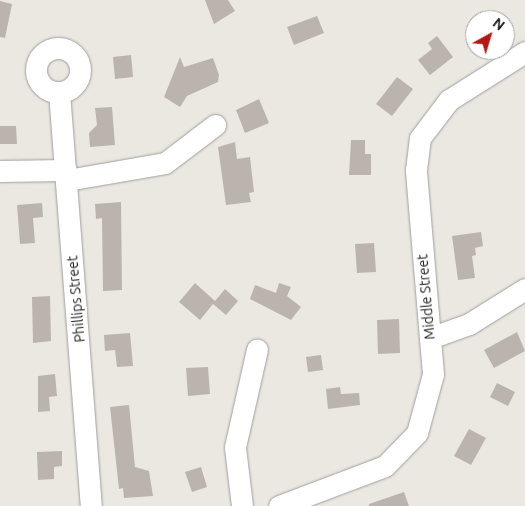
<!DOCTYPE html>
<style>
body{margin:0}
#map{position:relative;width:525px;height:506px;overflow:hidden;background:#ebe8e1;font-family:Ubuntu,sans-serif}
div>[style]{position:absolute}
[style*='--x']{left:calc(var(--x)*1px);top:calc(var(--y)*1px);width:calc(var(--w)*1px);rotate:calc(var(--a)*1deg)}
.building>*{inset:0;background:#bbb4ae}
.roads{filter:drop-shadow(0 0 1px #9f9f9f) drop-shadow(0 0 1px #9f9f9f)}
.minor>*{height:21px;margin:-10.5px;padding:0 10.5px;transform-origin:10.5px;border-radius:10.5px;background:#fff}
.minor>.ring{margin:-10.5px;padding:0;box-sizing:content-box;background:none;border:21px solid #fff;border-radius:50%}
span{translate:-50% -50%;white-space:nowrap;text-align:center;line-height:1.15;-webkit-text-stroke:4px #fff;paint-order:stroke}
.street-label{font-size:14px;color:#1b1b1b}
.north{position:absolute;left:465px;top:10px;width:50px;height:50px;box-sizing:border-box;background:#fff;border:1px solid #a4a4a4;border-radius:50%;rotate:39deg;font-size:14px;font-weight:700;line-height:20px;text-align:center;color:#1b1b1b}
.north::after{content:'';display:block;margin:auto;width:18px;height:22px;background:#b31713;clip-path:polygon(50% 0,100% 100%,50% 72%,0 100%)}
</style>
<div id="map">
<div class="building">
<i style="clip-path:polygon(205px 0,228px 0,235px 11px,214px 24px)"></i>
<i style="clip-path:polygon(0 1px,12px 4px,5px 38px,0 37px)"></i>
<i style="clip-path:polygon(317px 16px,324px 33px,294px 45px,287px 27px)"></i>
<i style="clip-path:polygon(437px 36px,453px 57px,430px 75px,418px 60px,432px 49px,428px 43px)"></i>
<i style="clip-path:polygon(131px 55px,133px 77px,115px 79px,113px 57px)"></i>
<i style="clip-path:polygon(180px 57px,184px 67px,213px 58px,219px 75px,218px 82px,187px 96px,180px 107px,164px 97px)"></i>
<i style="clip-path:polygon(397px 77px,413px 89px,392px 116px,376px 104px)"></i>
<i style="clip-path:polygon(259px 99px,269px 123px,245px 133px,236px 110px)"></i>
<i style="clip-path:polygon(112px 107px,115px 145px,90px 147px,89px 133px,97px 125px,95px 108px)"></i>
<i style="clip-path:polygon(0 126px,16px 126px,17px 144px,0 144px)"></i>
<i style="clip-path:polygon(351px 140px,365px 140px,365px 154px,371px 154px,371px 175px,349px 175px)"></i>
<i style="clip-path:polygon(235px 142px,237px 159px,250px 157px,254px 192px,249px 193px,251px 202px,226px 205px,218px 147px)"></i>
<i style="clip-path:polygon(121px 202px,122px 290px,103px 291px,102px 218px,96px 219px,95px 204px)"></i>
<i style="clip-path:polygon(42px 203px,43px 217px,33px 218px,35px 243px,20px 244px,17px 205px)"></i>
<i style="clip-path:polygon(481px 232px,483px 246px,475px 248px,476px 255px,472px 256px,475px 278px,458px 280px,452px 236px)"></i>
<i style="clip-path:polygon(374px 243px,376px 272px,357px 273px,355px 244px)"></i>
<i style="clip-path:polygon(195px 283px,215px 301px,225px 289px,238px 301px,226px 315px,213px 304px,200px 320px,179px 302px)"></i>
<i style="clip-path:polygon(279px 283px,291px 287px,287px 296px,301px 307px,291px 320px,250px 299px,255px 285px,276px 293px)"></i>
<i style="clip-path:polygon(50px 296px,51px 341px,33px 343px,32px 297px)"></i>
<i style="clip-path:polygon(399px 319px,400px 353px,378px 354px,377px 320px)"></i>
<i style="clip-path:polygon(517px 332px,525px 351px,494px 368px,484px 350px)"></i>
<i style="clip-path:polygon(130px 333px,133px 366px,117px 367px,115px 350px,105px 351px,104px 335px)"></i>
<i style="clip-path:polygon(321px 355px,323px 370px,308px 372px,306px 357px)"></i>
<i style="clip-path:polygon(208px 367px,210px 394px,188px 396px,186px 368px)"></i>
<i style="clip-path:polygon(55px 374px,57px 396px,49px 397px,50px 411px,38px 412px,38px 376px)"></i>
<i style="clip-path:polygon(497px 383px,515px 392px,508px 406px,490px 397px)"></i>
<i style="clip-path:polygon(340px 387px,341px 394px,359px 393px,360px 405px,328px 409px,326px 389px)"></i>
<i style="clip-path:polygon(129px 405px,135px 467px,149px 471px,153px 496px,124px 498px,123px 488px,119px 489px,110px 407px)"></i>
<i style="clip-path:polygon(469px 429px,486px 438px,471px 465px,454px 456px)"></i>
<i style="clip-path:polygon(62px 451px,62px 466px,54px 467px,54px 479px,38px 480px,37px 452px)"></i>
<i style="clip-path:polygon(201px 467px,207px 487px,192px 492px,185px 472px)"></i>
<i style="clip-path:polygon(404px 492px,409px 506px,369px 506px,369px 504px)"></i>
</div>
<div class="roads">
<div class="minor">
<i class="ring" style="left:36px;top:48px;width:23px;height:23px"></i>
<i style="--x:59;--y:92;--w:415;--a:85.6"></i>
<i style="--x:0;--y:171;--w:66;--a:-0.9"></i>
<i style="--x:67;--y:180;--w:99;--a:-9.8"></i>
<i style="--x:165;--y:163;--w:63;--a:-37.2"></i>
<i style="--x:430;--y:338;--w:41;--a:-19.7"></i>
<i style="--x:469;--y:324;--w:66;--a:-32"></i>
<i style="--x:242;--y:506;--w:59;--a:-96.8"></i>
<i style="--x:235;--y:447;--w:100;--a:-77.3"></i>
<i style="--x:279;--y:506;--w:113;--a:-20.7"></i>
<i style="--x:385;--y:466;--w:46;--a:-45.9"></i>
<i style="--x:417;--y:433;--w:61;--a:-74.8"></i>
<i style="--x:433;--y:374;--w:205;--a:-94.8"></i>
<i style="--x:416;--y:170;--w:32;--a:-83"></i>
<i style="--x:420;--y:138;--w:48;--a:-52.7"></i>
<i style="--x:449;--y:100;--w:90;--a:-32.3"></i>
</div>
</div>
<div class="street-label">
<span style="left:426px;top:297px;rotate:-95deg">Middle Street</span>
<span style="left:76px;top:299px;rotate:-95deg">Phillips Street</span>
</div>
<div class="north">N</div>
</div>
